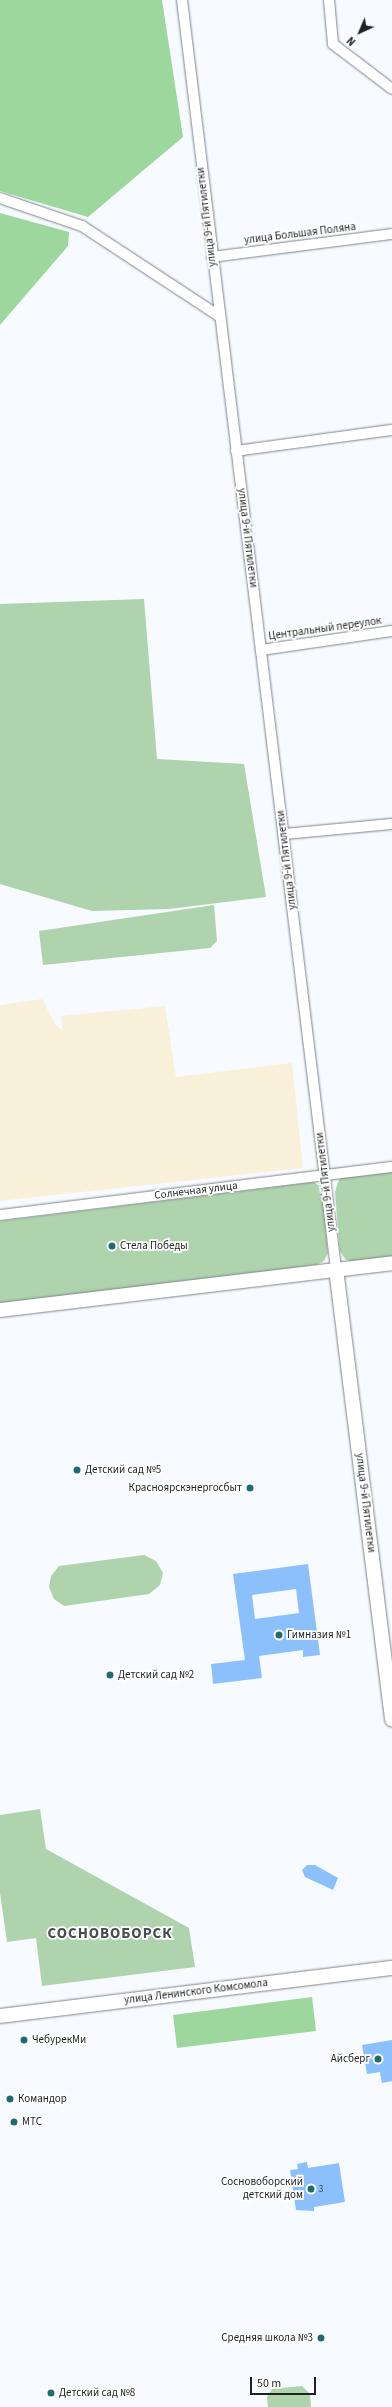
<!DOCTYPE html>
<meta charset="utf-8">
<style>
body{margin:0}
#map{position:relative;width:392px;height:2407px;overflow:hidden;background:#f7fbff;font-family:"Source Sans 3",sans-serif}
div>[style]{position:absolute}
[style*='--x']{left:calc(var(--x)*1px);top:calc(var(--y)*1px);width:calc(var(--w)*1px);rotate:calc(var(--a)*1deg)}
.medical>*{inset:0;background:#f9f0da}
.green>*{inset:0;background:#aed3ad}
.forest>*{inset:0;background:#9dd79d}
.building>*{inset:0;background:#8cc0fc}
.roads{filter:drop-shadow(0 0 1px #7f8387) drop-shadow(0 0 1px #7f8387)}
.street>*{height:10px;margin:-5px;padding:0 5px;transform-origin:5px;border-radius:5px;background:#fff}
.secondary>*{height:14px;margin:-7px;padding:0 7px;transform-origin:7px;border-radius:7px;background:#fff}
.dots>*{width:11px;height:11px;translate:-50% -50%;box-sizing:border-box;border:2px solid #fff;border-radius:50%}
span{translate:-50% -50%;white-space:nowrap;text-align:center;line-height:1.15;-webkit-text-stroke:3.5px #fff;paint-order:stroke}
.number-label{font-size:9px;color:#3a4959}
.number-label span{-webkit-text-stroke-width:0}
.street-label{font-size:11px;color:#1f2123}
.poi-label{font-size:11px;color:#1f2123}
.left{translate:0 -50%;text-align:left}
.right{translate:-100% -50%;text-align:right}
.district-label{font-size:15px;color:#484c50;font-weight:700;letter-spacing:1px}
.north{position:absolute;left:340px;top:12px;width:40px;height:40px;-webkit-text-stroke:3px #fff;paint-order:stroke;rotate:224deg;font-size:11px;font-weight:700;line-height:16px;text-align:center;color:#1f2123}
.north::after{content:'';display:block;margin:auto;width:14px;height:18px;background:#1f2123;clip-path:polygon(50% 0,100% 100%,50% 72%,0 100%)}
.scale{position:absolute;left:250px;top:2377px;width:66px;height:18px;box-sizing:border-box;border:2px solid #1f2123;border-top:0;padding-left:5px;font-size:12px;line-height:14px;white-space:nowrap;color:#1f2123;-webkit-text-stroke:3px #fff;paint-order:stroke}
</style>
<div id="map">
<div class="medical">
<i style="clip-path:polygon(42px 999px,55px 1024px,63px 1031px,61px 1016px,165px 1006px,176px 1077px,292px 1063px,303px 1168px,0 1201px,0 1005px)"></i>
</div>
<div class="green">
<i style="clip-path:polygon(144px 599px,157px 759px,244px 764px,266px 897px,169px 909px,92px 911px,0 884px,0 604px)"></i>
<i style="clip-path:polygon(214px 905px,217px 941px,210px 948px,43px 965px,39px 931px)"></i>
<i style="clip-path:polygon(392px 1172px,392px 1257px,352px 1262px,345px 1259px,340px 1251px,335px 1192px,338px 1182px,341px 1178px)"></i>
<i style="clip-path:polygon(314px 1182px,322px 1188px,328px 1253px,324px 1261px,316px 1265px,0 1305px,0 1221px)"></i>
<i style="clip-path:polygon(144px 1555px,156px 1561px,163px 1573px,160px 1585px,149px 1594px,64px 1606px,54px 1599px,49px 1587px,51px 1576px,59px 1566px)"></i>
<i style="clip-path:polygon(40px 1809px,46px 1849px,189px 1928px,195px 1967px,42px 1986px,36px 1938px,7px 1942px,0 1893px,0 1815px)"></i>
<i style="clip-path:polygon(302px 2386px,310px 2394px,311px 2407px,268px 2407px,267px 2397px,272px 2389px)"></i>
</div>
<div class="forest">
<i style="clip-path:polygon(0 0,162px 0,183px 137px,88px 217px,0 191px)"></i>
<i style="clip-path:polygon(0 213px,69px 232px,68px 246px,0 325px)"></i>
<i style="clip-path:polygon(312px 1997px,316px 2031px,177px 2048px,173px 2015px)"></i>
</div>
<div class="building">
<i style="clip-path:polygon(evenodd,308px 1564px,320px 1655px,303px 1657px,303px 1650px,259px 1656px,262px 1678px,213px 1684px,211px 1664px,245px 1660px,233px 1574px,308px 1564px,296px 1589px,299px 1613px,255px 1619px,252px 1595px,296px 1589px)"></i>
<i style="clip-path:polygon(307px 1865px,315px 1865px,338px 1878px,333px 1890px,305px 1877px,302px 1870px)"></i>
<i style="clip-path:polygon(392px 2040px,392px 2081px,382px 2083px,380px 2072px,367px 2074px,362px 2045px)"></i>
<i style="clip-path:polygon(307px 2162px,308px 2168px,339px 2163px,345px 2202px,314px 2207px,314px 2211px,296px 2210px,290px 2170px,298px 2169px,297px 2164px)"></i>
</div>
<div class="roads">
<div class="street">
<i style="--x:182;--y:0;--w:1278;--a:83.08"></i>
<i style="--x:329;--y:0;--w:44;--a:84.8"></i>
<i style="--x:333;--y:44;--w:74;--a:37.3"></i>
<i style="--x:0;--y:198;--w:87;--a:18.9"></i>
<i style="--x:82;--y:226;--w:164;--a:33.3"></i>
<i style="--x:212;--y:257;--w:181;--a:-7.3"></i>
<i style="--x:236;--y:451;--w:157;--a:-7.7"></i>
<i style="--x:261;--y:650;--w:132;--a:-8.3"></i>
<i style="--x:284;--y:834;--w:108;--a:-5.3"></i>
<i style="--x:0;--y:1215;--w:395;--a:-7"></i>
</div>
<div class="secondary">
<i style="--x:336;--y:1269;--w:454;--a:82.9"></i>
<i style="--x:0;--y:1310;--w:395;--a:-6.8"></i>
<i style="--x:0;--y:2016;--w:395;--a:-7"></i>
</div>
</div>
<div class="dots">
<i style="left:112px;top:1246px;background:#206b72"></i>
<i style="left:77px;top:1470px;background:#206b72"></i>
<i style="left:250px;top:1488px;background:#206b72"></i>
<i style="left:279px;top:1635px;background:#206b72"></i>
<i style="left:110px;top:1675px;background:#206b72"></i>
<i style="left:24px;top:2040px;background:#206b72"></i>
<i style="left:378px;top:2059px;background:#206b72"></i>
<i style="left:10px;top:2099px;background:#206b72"></i>
<i style="left:14px;top:2122px;background:#206b72"></i>
<i style="left:311px;top:2189px;background:#206b72"></i>
<i style="left:321px;top:2338px;background:#206b72"></i>
<i style="left:51px;top:2393px;background:#206b72"></i>
</div>
<div class="number-label">
<span style="left:321px;top:2190px">3</span>
</div>
<div class="street-label">
<span style="left:207px;top:217px;rotate:-97deg">улица 9-й Пятилетки</span>
<span style="left:300px;top:234px;rotate:-7deg">улица Большая Поляна</span>
<span style="left:247px;top:538px;rotate:83deg">улица 9-й Пятилетки</span>
<span style="left:325px;top:629px;rotate:-8deg">Центральный переулок</span>
<span style="left:287px;top:860px;rotate:-97deg">улица 9-й Пятилетки</span>
<span style="left:326px;top:1182px;rotate:-97deg">улица 9-й Пятилетки</span>
<span style="left:196px;top:1191px;rotate:-7deg">Солнечная улица</span>
<span style="left:365px;top:1503px;rotate:83deg">улица 9-й Пятилетки</span>
<span style="left:196px;top:1992px;rotate:-7deg">улица Ленинского Комсомола</span>
</div>
<div class="poi-label">
<span class="left" style="left:120px;top:1246px">Стела Победы</span>
<span class="left" style="left:85px;top:1470px">Детский сад №5</span>
<span class="right" style="left:242px;top:1488px">Красноярскэнергосбыт</span>
<span class="left" style="left:287px;top:1635px">Гимназия №1</span>
<span class="left" style="left:118px;top:1675px">Детский сад №2</span>
<span class="left" style="left:32px;top:2040px">ЧебурекМи</span>
<span class="right" style="left:370px;top:2059px">Айсберг</span>
<span class="left" style="left:18px;top:2099px">Командор</span>
<span class="left" style="left:22px;top:2122px">МТС</span>
<span class="right" style="left:303px;top:2189px">Сосновоборский<br>детский дом</span>
<span class="right" style="left:313px;top:2338px">Средняя школа №3</span>
<span class="left" style="left:59px;top:2393px">Детский сад №8</span>
</div>
<div class="district-label">
<span style="left:110px;top:1934px">СОСНОВОБОРСК</span>
</div>
<div class="north">N</div>
<div class="scale">50 m</div>
</div>
